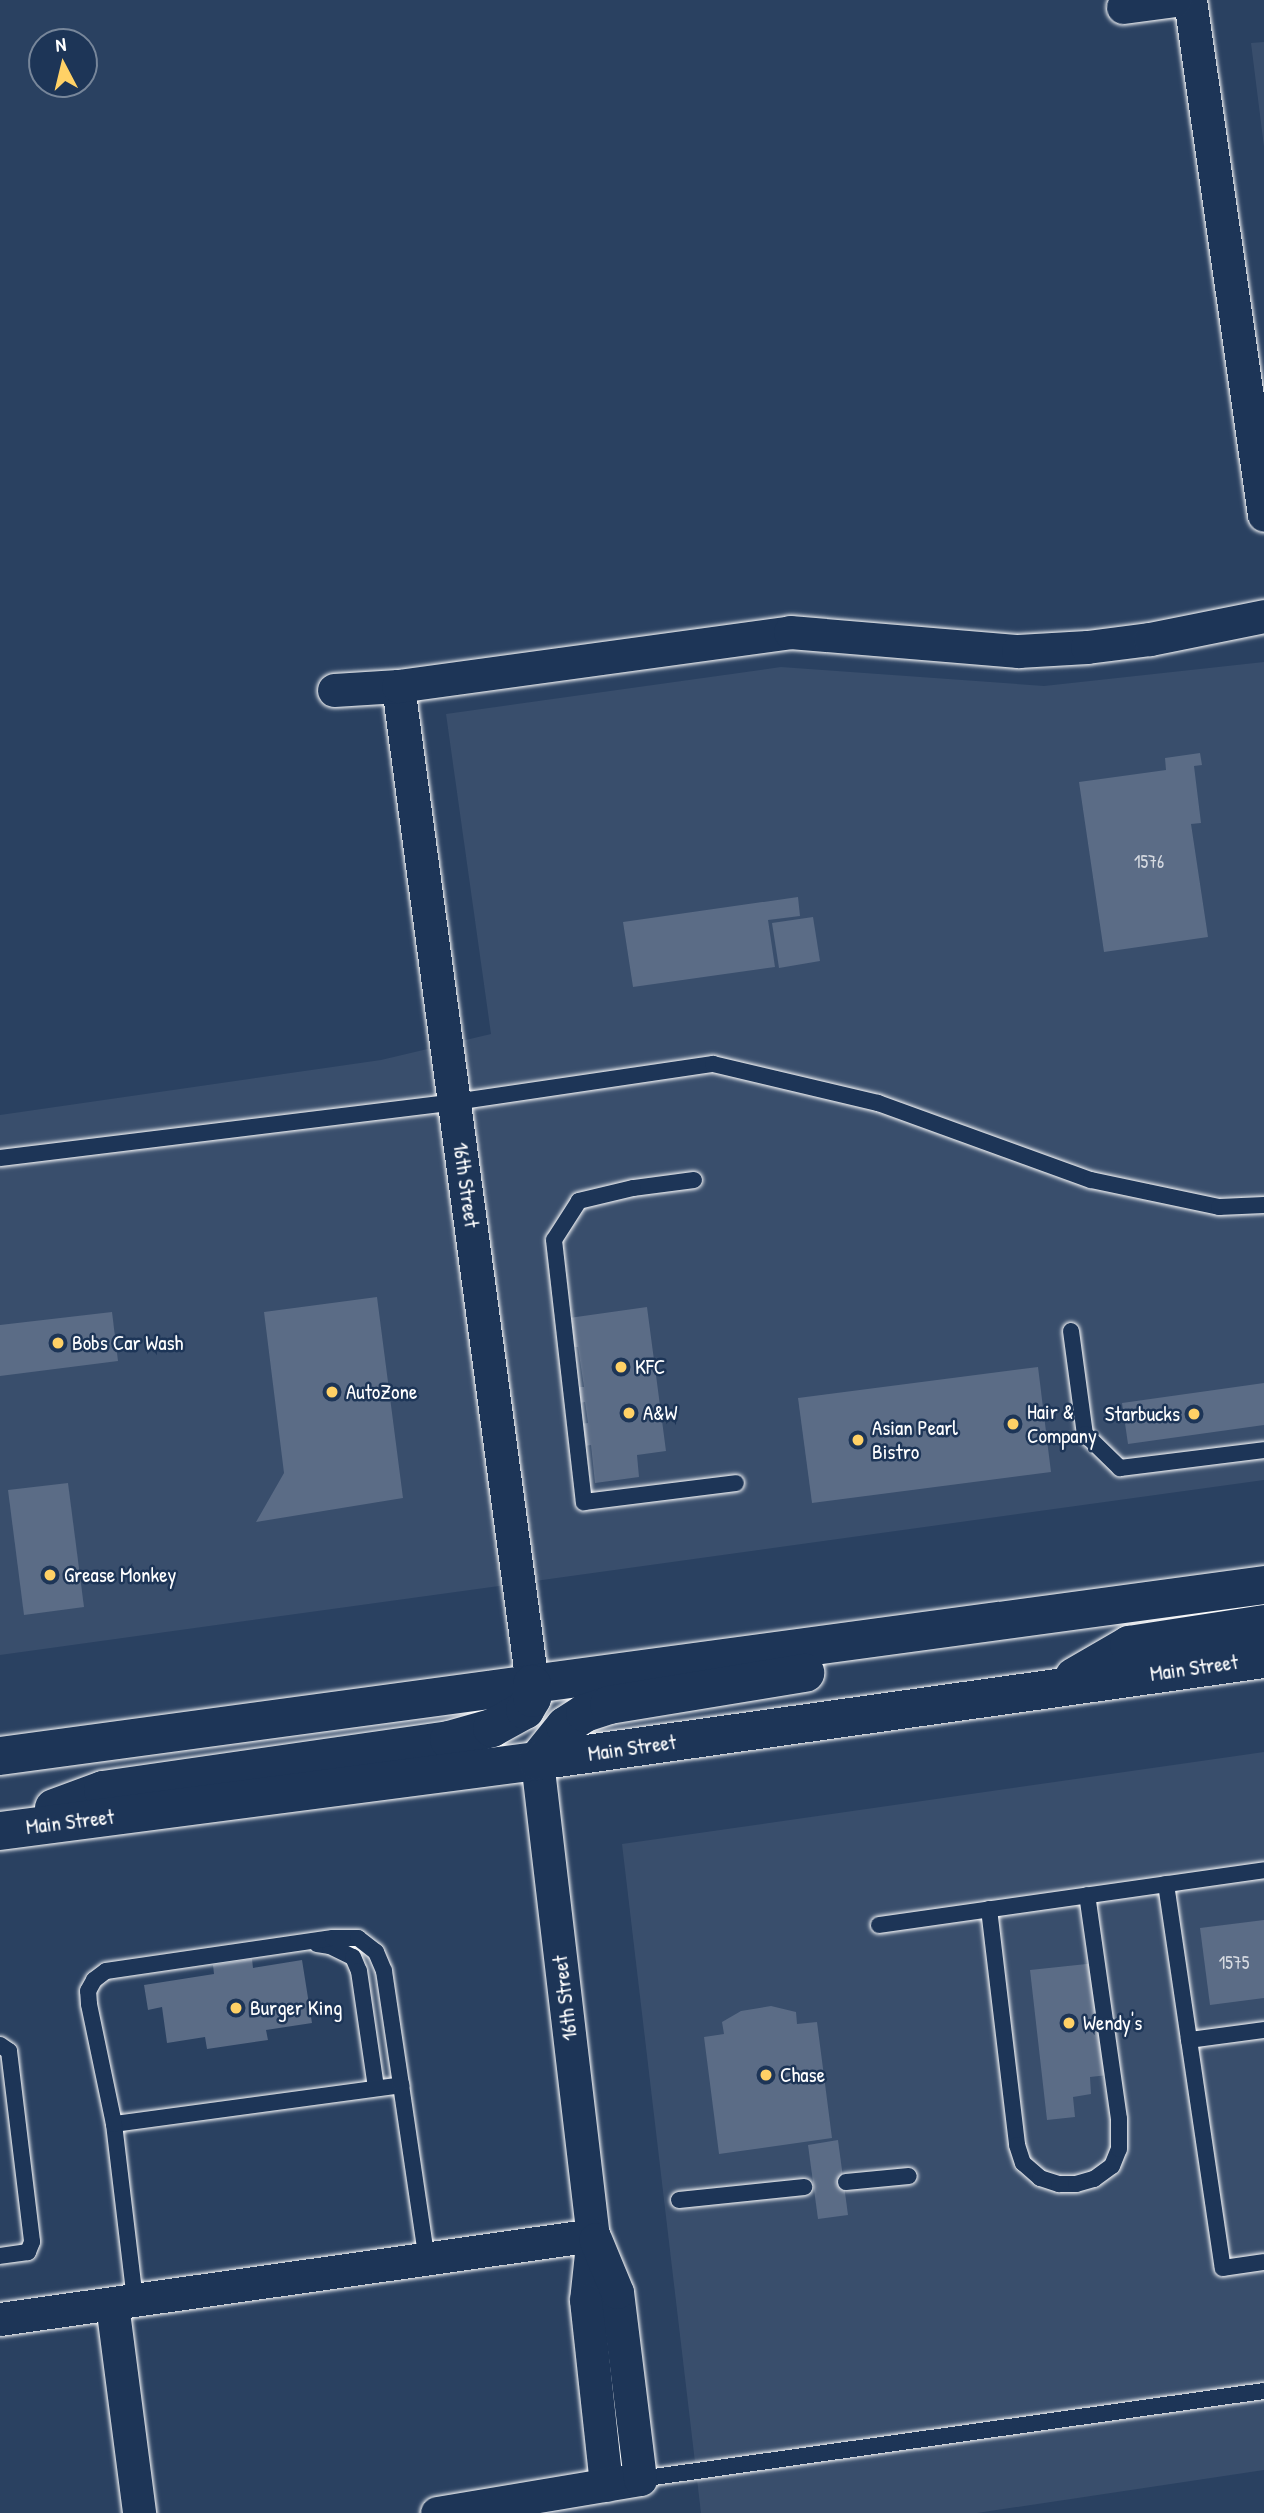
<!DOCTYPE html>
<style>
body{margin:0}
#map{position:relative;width:1264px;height:2513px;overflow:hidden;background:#2a4161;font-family:"Patrick Hand",sans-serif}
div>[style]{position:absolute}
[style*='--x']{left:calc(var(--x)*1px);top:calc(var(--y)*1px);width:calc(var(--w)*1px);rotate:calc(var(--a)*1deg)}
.built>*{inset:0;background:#394e6c}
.building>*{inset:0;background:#5b6c86}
.roads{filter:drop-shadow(0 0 2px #fff) drop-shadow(0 0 2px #fff)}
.service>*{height:16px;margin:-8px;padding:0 8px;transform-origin:8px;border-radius:8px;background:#1d3557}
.minor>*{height:33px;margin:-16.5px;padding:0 16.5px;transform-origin:16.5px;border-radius:16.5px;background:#1d3557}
.primary>*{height:38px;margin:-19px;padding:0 19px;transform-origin:19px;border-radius:19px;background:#1d3557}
.dots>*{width:19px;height:19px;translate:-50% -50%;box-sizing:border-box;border:4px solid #1d3557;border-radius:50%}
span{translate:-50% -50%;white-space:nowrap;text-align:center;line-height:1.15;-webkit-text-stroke:5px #1d3557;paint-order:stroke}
.number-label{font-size:18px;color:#d6dae1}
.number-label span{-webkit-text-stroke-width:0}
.street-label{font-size:21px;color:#fff}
.poi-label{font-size:21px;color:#fff}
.left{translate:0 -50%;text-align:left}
.right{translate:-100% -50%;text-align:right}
.north{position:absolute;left:28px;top:28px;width:70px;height:70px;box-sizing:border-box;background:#1d3557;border:2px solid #77869a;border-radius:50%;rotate:353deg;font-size:19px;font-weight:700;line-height:28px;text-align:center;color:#fff}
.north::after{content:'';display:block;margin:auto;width:24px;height:32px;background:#ffd166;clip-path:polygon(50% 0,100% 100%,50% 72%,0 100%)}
</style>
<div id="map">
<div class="built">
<i style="clip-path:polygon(1264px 42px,1264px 147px,1251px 43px)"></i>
<i style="clip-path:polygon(1264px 662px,1264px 1480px,0 1655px,0 1115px,381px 1060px,491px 1034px,446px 714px,781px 667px,1044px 686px)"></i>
<i style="clip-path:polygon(1264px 1752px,1264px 2470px,977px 2513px,701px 2513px,622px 1844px)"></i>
</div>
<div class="building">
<i style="clip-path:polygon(1200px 753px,1202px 765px,1194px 766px,1201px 823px,1191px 824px,1208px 937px,1104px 952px,1079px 782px,1166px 770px,1165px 758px)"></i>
<i style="clip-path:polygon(798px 897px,800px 916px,768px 920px,775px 967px,633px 987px,623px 922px)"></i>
<i style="clip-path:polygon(813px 917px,820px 961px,779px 968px,772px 923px)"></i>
<i style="clip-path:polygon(377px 1297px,403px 1498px,256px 1522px,284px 1473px,264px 1312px)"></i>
<i style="clip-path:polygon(647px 1307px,666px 1451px,637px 1455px,639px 1477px,595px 1483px,591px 1445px,584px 1446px,580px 1424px,588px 1423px,585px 1402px,579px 1403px,577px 1387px,584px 1387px,578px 1347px,573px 1347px,569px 1318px)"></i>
<i style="clip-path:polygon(112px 1312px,118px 1361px,0 1376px,0 1325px)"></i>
<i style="clip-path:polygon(1038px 1367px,1051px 1472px,812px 1503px,798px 1398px)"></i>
<i style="clip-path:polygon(1264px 1383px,1264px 1425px,1128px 1444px,1122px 1403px)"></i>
<i style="clip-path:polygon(68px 1483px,84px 1607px,24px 1615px,8px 1490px)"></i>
<i style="clip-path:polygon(1264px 1920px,1264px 1998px,1210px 2005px,1200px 1928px)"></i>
<i style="clip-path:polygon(252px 1959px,253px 1968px,302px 1960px,312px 2023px,266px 2030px,268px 2040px,207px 2049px,205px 2037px,167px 2043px,162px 2007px,148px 2010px,144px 1985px,214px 1974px,213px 1965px)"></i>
<i style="clip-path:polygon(1096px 1963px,1108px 2075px,1090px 2077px,1091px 2094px,1073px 2097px,1075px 2117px,1047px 2120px,1030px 1970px)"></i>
<i style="clip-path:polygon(771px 2006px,796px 2012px,797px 2024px,817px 2022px,832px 2138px,719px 2154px,704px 2037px,724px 2034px,722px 2022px,741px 2011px)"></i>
<i style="clip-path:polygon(838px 2140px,848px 2215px,818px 2219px,808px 2145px)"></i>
</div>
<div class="roads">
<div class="service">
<i style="--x:0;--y:1158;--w:458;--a:-7"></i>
<i style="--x:455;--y:1102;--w:261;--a:-8.4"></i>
<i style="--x:713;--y:1064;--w:170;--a:13.3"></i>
<i style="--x:878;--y:1103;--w:226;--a:19.9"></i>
<i style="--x:1091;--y:1180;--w:131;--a:11.9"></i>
<i style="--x:1219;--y:1207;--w:45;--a:-2.5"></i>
<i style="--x:694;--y:1180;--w:62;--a:172.5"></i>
<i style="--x:633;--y:1188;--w:56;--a:166.5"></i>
<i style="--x:579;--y:1201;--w:46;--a:122.7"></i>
<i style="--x:554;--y:1240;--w:264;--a:83.5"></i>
<i style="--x:584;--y:1502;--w:153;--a:-7.1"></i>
<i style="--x:1071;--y:1331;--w:104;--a:82.3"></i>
<i style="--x:1085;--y:1434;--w:49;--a:44.2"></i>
<i style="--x:1120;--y:1468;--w:145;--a:-7.1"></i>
<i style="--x:1166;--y:1884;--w:388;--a:81.6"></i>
<i style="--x:1223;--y:2268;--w:41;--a:-8.3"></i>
<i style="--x:989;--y:1909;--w:238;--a:83.2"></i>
<i style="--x:1017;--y:2145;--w:19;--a:72"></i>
<i style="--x:1023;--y:2163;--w:23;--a:41"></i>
<i style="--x:1040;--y:2178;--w:20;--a:18"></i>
<i style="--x:1059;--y:2184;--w:17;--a:0"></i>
<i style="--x:1076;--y:2184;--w:19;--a:-16"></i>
<i style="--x:1094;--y:2179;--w:22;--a:-36"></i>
<i style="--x:1112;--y:2166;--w:18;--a:-68"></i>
<i style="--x:1119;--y:2149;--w:30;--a:-90"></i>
<i style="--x:1119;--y:2119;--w:226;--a:-98.1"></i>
<i style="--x:879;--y:1925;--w:389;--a:-8.1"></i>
<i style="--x:317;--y:1944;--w:13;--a:9"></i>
<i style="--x:330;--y:1946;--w:25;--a:26"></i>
<i style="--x:353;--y:1957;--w:15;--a:67"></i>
<i style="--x:359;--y:1971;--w:118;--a:81.7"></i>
<i style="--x:1189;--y:2040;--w:76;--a:-7.6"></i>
<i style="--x:0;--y:2045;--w:11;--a:34"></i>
<i style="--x:9;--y:2051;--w:192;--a:83.1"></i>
<i style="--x:32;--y:2242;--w:11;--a:112"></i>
<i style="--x:28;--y:2252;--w:28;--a:172"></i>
<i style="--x:114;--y:2124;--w:290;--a:-7.7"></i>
<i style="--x:401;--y:2085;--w:178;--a:81.6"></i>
<i style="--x:846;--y:2182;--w:63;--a:-5.4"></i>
<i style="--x:679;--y:2200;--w:126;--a:-5.9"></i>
<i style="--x:135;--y:2300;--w:177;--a:-96.8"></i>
<i style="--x:114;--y:2124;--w:123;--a:-101.8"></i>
<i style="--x:89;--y:2004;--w:13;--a:-94"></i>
<i style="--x:88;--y:1991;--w:13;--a:-61"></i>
<i style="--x:94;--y:1980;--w:15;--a:-37"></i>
<i style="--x:106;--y:1971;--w:229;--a:-8.3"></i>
<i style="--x:333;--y:1938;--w:25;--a:0"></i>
<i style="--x:358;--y:1938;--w:23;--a:38"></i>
<i style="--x:376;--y:1952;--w:21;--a:67"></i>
<i style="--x:384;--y:1971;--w:115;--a:81.5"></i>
<i style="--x:640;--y:2479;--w:630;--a:-8.03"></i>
</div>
<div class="minor">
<i style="--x:1190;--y:0;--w:520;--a:81.82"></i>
<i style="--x:1123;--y:7;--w:52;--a:-7.7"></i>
<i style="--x:398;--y:686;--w:1007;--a:82.35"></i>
<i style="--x:334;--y:690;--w:64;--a:-3.6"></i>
<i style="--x:398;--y:686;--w:396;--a:-7.8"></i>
<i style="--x:790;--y:632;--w:229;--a:4.8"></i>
<i style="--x:1018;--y:651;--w:69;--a:-3.3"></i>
<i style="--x:1087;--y:647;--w:64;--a:-7.2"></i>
<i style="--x:1150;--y:639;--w:116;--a:-11.4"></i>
<i style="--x:537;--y:1761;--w:477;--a:83.3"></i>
<i style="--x:593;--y:2235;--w:65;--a:96.1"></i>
<i style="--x:586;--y:2300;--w:186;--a:83.8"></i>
<i style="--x:112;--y:2304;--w:211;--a:82.6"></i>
<i style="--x:0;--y:2319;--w:599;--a:-8.06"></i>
<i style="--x:437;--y:2513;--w:206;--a:-9.5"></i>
<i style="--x:640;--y:2479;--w:188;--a:-97"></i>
<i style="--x:617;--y:2292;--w:57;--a:-112.5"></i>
</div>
<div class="primary">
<i style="--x:1074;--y:1677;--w:64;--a:-30.2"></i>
<i style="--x:1129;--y:1645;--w:137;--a:-8.8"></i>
<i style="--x:0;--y:1756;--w:1276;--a:-7.7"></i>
<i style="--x:537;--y:1761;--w:45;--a:-51.3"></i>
<i style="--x:565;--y:1726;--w:24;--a:-33"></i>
<i style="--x:585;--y:1713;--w:25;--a:-18"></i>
<i style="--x:609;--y:1705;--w:199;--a:-9.3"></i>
<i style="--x:54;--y:1808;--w:52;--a:-20.2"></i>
<i style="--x:103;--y:1790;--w:350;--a:-8.2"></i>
<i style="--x:449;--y:1740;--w:45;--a:-15.6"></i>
<i style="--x:492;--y:1728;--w:38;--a:-29"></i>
<i style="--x:525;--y:1710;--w:14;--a:-60"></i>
<i style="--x:532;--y:1698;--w:14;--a:-90"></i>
<i style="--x:0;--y:1831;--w:542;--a:-7.43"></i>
<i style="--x:537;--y:1761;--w:734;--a:-7.99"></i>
</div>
</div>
<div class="dots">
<i style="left:58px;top:1343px;background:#ffd166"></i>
<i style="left:621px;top:1367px;background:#ffd166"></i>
<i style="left:332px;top:1392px;background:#ffd166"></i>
<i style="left:629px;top:1413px;background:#ffd166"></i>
<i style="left:1194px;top:1414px;background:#ffd166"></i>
<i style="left:1013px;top:1424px;background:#ffd166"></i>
<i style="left:858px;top:1440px;background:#ffd166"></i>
<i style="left:50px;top:1575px;background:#ffd166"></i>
<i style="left:236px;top:2008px;background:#ffd166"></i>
<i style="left:1069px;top:2023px;background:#ffd166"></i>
<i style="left:766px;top:2075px;background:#ffd166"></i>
</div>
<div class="number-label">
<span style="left:1149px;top:862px">1576</span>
<span style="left:1234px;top:1963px">1575</span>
</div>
<div class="street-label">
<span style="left:466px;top:1185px;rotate:82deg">16th Street</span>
<span style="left:1194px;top:1668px;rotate:-8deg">Main Street</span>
<span style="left:632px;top:1748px;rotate:-8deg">Main Street</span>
<span style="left:70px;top:1822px;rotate:-7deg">Main Street</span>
<span style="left:565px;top:1998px;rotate:-97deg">16th Street</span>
</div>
<div class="poi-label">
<span class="left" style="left:72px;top:1343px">Bobs Car Wash</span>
<span class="left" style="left:635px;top:1367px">KFC</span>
<span class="left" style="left:346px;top:1392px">AutoZone</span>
<span class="left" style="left:1027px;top:1424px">Hair &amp;<br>Company</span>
<span class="left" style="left:643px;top:1413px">A&amp;W</span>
<span class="right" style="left:1180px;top:1414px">Starbucks</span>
<span class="left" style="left:872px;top:1440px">Asian Pearl<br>Bistro</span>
<span class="left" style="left:64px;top:1575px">Grease Monkey</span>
<span class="left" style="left:250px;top:2008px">Burger King</span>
<span class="left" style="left:1083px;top:2023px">Wendy's</span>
<span class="left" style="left:780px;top:2075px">Chase</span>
</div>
<div class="north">N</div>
</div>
